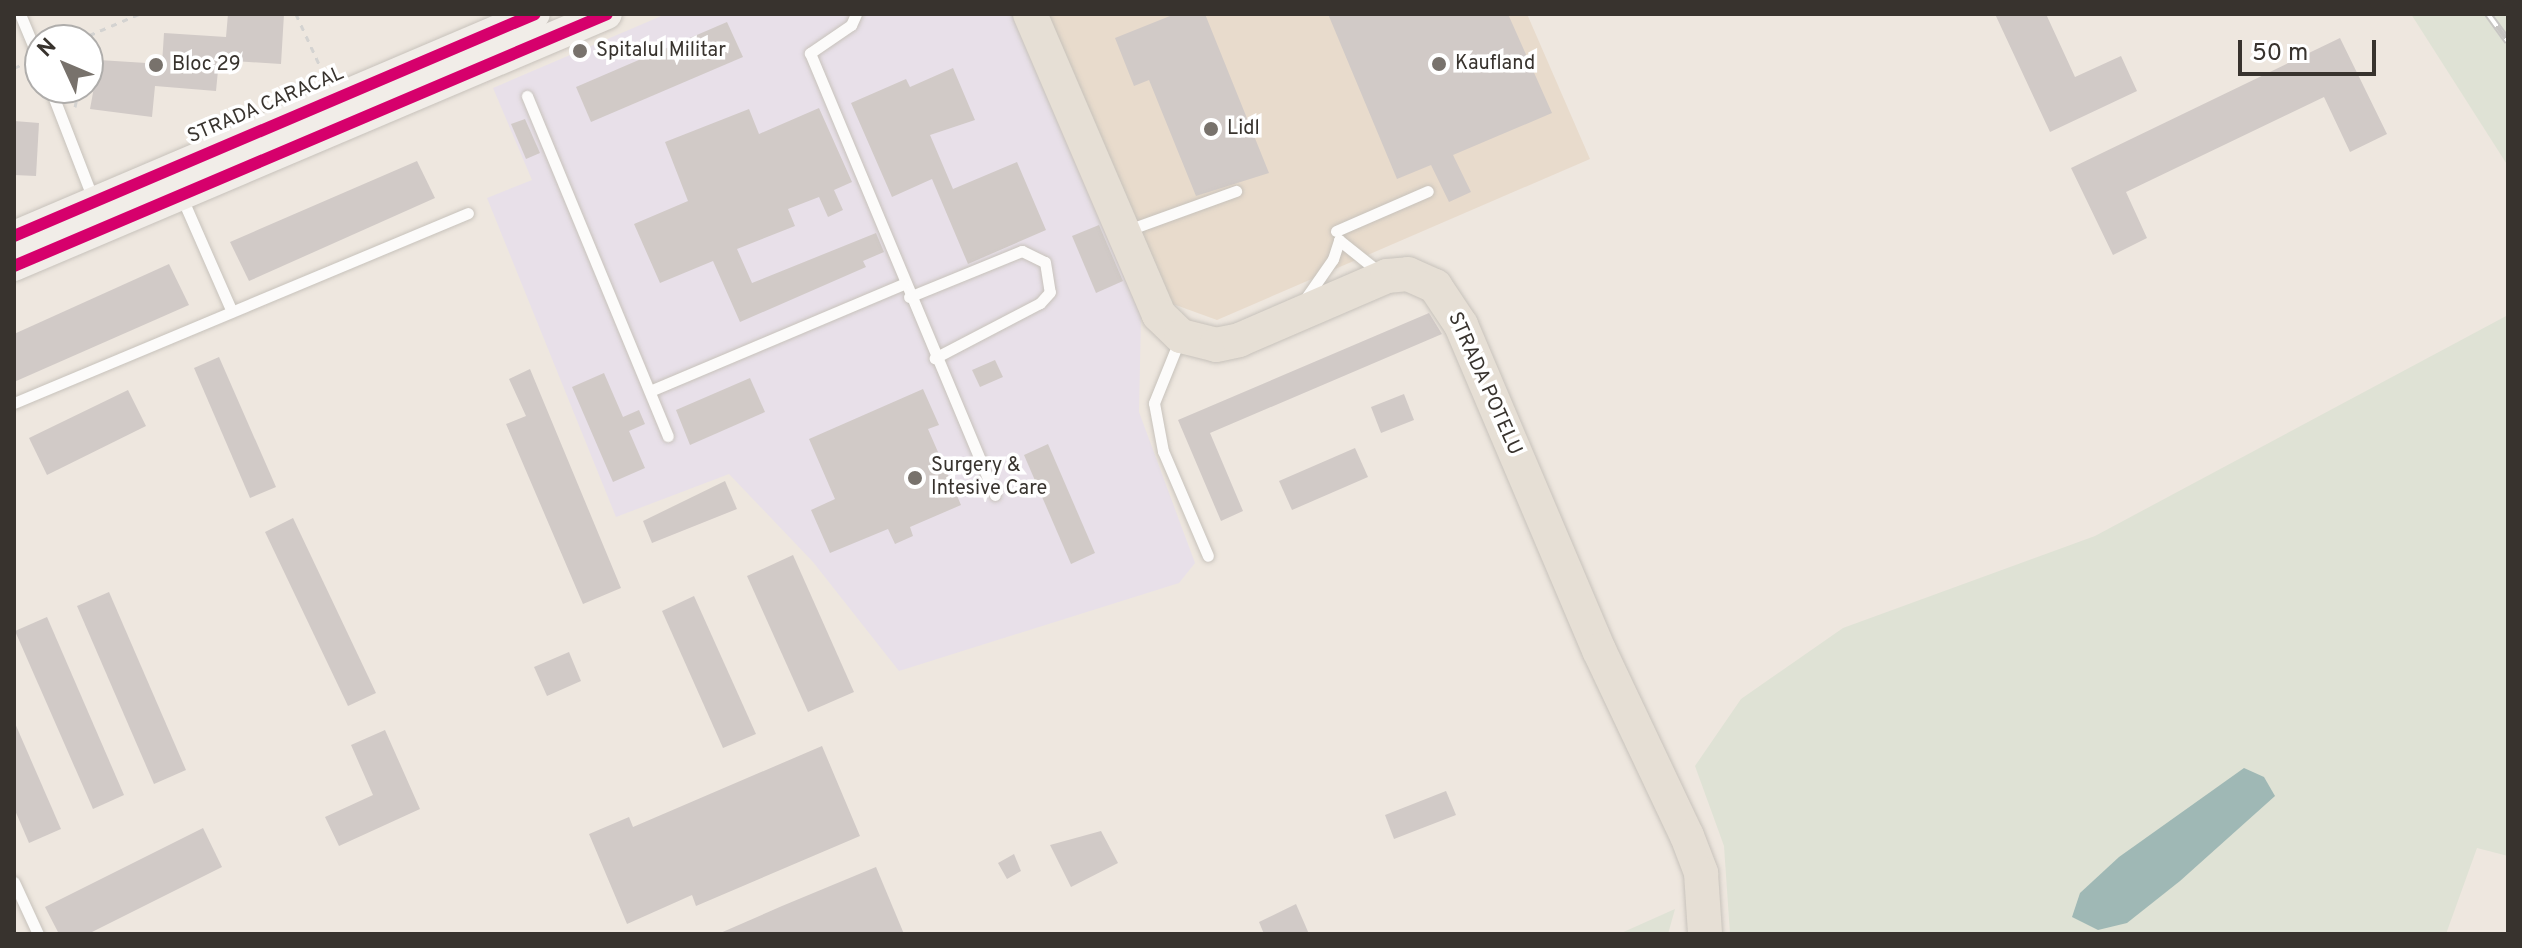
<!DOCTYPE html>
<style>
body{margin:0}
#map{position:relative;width:2522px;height:948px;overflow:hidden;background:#eee7df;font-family:Overpass,sans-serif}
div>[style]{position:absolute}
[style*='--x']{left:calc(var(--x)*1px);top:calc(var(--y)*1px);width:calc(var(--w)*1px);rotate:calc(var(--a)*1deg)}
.built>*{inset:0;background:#e8dbcc}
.medical>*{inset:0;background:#e8e0e9}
.green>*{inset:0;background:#dfe2d5}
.water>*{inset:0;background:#9fb8b5}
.building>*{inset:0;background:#d1cac7}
.path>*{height:3px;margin-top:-1.5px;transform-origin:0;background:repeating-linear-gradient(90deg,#d4d3d1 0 6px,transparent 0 12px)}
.roads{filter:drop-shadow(0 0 2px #c7c2bb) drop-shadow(0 0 2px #c7c2bb)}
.service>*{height:11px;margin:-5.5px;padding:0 5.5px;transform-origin:5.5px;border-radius:5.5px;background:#fcfbfa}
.secondary>*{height:30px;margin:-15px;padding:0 15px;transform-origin:15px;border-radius:15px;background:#f1ede8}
.primary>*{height:34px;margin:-17px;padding:0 17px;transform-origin:17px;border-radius:17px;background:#e6dfd5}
.rail>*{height:8px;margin-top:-4px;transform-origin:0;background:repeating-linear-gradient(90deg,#fff 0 15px,#c7c5c3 0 30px);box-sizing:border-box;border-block:2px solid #c7c5c3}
.cycleway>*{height:12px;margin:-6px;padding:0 6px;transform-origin:6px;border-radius:6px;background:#d6006c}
.dots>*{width:22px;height:22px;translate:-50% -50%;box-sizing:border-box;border:4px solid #fff;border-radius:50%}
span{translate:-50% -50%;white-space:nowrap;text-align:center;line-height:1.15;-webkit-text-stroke:7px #fff;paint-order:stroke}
.poi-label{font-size:20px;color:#38332e}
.left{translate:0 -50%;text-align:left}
.street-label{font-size:20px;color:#38332e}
.frame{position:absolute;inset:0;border:16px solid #38332e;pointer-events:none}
.north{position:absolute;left:24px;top:24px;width:80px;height:80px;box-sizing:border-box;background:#fff;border:2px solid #afadab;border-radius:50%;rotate:314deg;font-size:22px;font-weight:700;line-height:32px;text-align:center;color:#38332e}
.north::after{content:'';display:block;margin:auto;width:28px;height:36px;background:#78726c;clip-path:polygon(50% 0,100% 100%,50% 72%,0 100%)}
.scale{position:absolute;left:2238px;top:40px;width:138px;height:36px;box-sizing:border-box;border:4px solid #38332e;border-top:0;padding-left:10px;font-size:24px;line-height:28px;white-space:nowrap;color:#38332e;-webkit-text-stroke:6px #fff;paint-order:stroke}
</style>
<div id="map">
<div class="built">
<i style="clip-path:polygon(1045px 14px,1527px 14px,1590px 159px,1217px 320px,1173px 304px)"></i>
</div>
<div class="medical">
<i style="clip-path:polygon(666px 14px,1013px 14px,1141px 316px,1139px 412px,1195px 563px,1179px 583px,899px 671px,813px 562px,729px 474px,616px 517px,487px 198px,532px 180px,493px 88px)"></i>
</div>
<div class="green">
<i style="clip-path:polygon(2411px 14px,2508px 14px,2508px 166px)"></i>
<i style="clip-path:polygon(2508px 315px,2508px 856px,2477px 848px,2446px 934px,1730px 934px,1724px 846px,1695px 766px,1741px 699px,1843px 628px,2095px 536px)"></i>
<i style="clip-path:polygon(1675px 909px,1668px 934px,1619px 934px)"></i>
</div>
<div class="water">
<i style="clip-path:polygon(2244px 768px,2264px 777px,2275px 796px,2180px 881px,2127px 923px,2098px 930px,2072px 917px,2080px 893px,2119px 857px)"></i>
</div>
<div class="building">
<i style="clip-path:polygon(228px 14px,284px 14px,281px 64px,219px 60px,216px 91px,155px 86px,152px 117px,90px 109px,99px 60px,162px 64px,164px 33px,226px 37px)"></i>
<i style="clip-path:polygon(1175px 14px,1205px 14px,1269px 173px,1196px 196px,1149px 80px,1134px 86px,1115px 38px)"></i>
<i style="clip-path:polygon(1328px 14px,1508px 14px,1552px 113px,1453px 155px,1471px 192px,1449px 202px,1431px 165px,1397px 179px)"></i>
<i style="clip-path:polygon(1995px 14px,2046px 14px,2075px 77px,2121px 56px,2137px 91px,2050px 132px)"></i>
<i style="clip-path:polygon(727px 22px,743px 57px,591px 122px,576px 87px)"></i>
<i style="clip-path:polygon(2340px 38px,2387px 134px,2350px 152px,2324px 97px,2126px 192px,2147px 238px,2113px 255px,2071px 168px)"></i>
<i style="clip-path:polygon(953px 68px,975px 120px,930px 135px,953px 189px,1017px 162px,1046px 230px,968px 264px,932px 179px,892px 197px,851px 103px,906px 79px,910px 87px)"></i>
<i style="clip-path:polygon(819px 108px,852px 182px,834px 190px,843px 210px,828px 217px,819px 197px,788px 209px,795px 226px,737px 249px,752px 283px,876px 233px,884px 252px,863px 261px,866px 267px,740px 322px,713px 261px,660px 283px,634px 224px,688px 201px,665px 142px,749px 109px,759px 134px)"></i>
<i style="clip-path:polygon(525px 119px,540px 153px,526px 159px,511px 124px)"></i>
<i style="clip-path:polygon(14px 121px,39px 123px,36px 176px,14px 175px)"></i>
<i style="clip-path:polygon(417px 161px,435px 198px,249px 281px,230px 242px)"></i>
<i style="clip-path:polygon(1099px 225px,1123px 281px,1096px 293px,1072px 236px)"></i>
<i style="clip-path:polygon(169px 264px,189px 305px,14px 382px,14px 334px)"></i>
<i style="clip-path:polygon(1429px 313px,1442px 334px,1210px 433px,1243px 511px,1221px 521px,1178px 420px)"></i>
<i style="clip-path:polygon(219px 357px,276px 487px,250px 498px,194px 368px)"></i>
<i style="clip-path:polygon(995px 360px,1003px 377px,980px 387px,972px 370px)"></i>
<i style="clip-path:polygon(530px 369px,621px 588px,583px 604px,506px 424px,526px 416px,509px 379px)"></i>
<i style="clip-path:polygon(604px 373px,623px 417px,639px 410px,645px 424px,629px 431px,645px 468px,613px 482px,572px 387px)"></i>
<i style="clip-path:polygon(750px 378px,765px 412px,690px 445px,676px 410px)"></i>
<i style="clip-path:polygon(923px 389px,939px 425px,928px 429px,961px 505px,910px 527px,913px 536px,895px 544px,888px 529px,830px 553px,811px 510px,835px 499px,809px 439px)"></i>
<i style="clip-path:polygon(128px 390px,146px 426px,47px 475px,29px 438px)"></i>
<i style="clip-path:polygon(1404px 394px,1414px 420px,1381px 433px,1371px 407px)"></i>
<i style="clip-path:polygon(1048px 444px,1095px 553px,1071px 564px,1024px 455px)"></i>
<i style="clip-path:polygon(1355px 448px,1368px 477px,1292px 510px,1279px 481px)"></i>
<i style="clip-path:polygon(725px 481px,737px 509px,652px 543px,643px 521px)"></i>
<i style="clip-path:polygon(293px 518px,376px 693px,348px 706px,265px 532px)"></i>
<i style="clip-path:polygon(793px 555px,854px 692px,808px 712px,747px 576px)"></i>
<i style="clip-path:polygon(109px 592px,186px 770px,154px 784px,77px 606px)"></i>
<i style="clip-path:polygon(694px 596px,756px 734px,723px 748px,662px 611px)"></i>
<i style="clip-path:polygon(47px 617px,124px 795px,93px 809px,15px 631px)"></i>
<i style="clip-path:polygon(569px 652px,581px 681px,547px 696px,534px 667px)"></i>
<i style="clip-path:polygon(14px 721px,61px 829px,29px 843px,14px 808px)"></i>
<i style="clip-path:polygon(385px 730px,420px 809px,339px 846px,325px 817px,373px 795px,351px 745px)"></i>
<i style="clip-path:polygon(822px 746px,860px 836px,696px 906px,692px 895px,627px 924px,589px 834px,629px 817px,633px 827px)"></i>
<i style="clip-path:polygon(1446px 791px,1456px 815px,1394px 839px,1385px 815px)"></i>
<i style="clip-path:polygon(203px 828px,222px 867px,88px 934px,59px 934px,45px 907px)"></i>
<i style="clip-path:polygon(1101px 831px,1118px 863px,1071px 887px,1050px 845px)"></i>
<i style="clip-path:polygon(1014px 854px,1021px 871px,1007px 879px,998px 863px)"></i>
<i style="clip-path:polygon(876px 867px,904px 934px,718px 934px,782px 906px)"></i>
<i style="clip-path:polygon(1296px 904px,1309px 934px,1264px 934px,1259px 922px)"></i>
</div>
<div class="path">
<i style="--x:296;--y:14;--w:69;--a:65.3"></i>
<i style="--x:2491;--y:14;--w:29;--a:55"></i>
<i style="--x:78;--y:40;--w:66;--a:-23.1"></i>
<i style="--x:88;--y:47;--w:13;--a:-77"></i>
<i style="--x:14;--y:68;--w:12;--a:-24"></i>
<i style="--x:75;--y:107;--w:19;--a:-78"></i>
</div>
<div class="roads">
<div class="service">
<i style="--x:20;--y:14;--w:52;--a:67.4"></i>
<i style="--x:856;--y:14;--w:12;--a:114"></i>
<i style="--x:851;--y:25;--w:50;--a:145.7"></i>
<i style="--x:810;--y:53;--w:479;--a:67.3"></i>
<i style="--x:50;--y:88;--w:119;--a:68.8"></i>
<i style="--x:527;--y:96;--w:368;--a:67.5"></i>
<i style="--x:182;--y:198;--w:124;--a:66.3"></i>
<i style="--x:1128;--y:230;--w:115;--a:-19.9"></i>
<i style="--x:1336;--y:231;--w:100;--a:-23.5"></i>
<i style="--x:1339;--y:240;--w:51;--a:38.7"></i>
<i style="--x:909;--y:297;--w:122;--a:-22.2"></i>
<i style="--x:1022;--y:251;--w:25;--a:26"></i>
<i style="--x:1045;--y:262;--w:30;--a:81"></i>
<i style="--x:1050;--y:292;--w:15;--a:132"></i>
<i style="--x:1040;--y:303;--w:119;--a:152.4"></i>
<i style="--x:1306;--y:298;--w:47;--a:-55.3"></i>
<i style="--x:1333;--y:259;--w:20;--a:-72"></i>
<i style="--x:1179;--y:341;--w:67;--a:112"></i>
<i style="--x:1154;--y:403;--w:49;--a:79.4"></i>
<i style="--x:1163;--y:451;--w:114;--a:66.8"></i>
<i style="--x:650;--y:391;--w:275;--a:-22.9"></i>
<i style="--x:14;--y:403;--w:492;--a:-22.7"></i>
<i style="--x:14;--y:882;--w:57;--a:65.2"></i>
</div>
<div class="secondary">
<i style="--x:14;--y:236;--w:566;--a:-23.08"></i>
<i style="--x:14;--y:266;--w:644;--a:-23.02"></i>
</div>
<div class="primary">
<i style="--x:1030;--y:14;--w:327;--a:66.8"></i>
<i style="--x:1159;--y:315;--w:30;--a:44"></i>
<i style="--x:1181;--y:336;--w:36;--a:14"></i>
<i style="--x:1216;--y:345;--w:24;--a:-12"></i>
<i style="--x:1239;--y:340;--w:161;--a:-23.4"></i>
<i style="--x:1387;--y:276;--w:21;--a:-5"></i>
<i style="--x:1408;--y:274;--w:30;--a:24"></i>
<i style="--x:1435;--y:286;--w:47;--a:56.3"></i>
<i style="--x:1461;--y:325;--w:353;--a:67"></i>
<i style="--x:1599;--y:650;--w:206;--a:64.7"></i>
<i style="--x:1687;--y:836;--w:40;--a:69"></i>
<i style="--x:1701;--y:873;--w:61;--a:86.2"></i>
</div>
</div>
<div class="rail">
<i style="--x:2488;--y:14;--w:34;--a:54"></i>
</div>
<div class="cycleway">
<i style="--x:14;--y:236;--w:566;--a:-23.08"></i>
<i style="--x:14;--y:266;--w:644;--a:-23.02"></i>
</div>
<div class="dots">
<i style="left:580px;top:51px;background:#78726c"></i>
<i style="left:1439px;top:64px;background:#78726c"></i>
<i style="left:156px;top:65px;background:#78726c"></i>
<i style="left:1211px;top:129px;background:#78726c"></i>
<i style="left:915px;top:478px;background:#78726c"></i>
</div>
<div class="poi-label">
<span class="left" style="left:596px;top:51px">Spitalul Militar</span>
<span class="left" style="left:1455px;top:64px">Kaufland</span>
<span class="left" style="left:172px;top:65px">Bloc 29</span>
<span class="left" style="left:1227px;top:129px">Lidl</span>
<span class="left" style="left:931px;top:478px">Surgery &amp;<br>Intesive Care</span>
</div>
<div class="street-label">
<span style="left:266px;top:106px;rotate:-23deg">STRADA CARACAL</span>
<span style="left:1484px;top:384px;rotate:66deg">STRADA POTELU</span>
</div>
<div class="frame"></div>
<div class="north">N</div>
<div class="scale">50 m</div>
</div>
